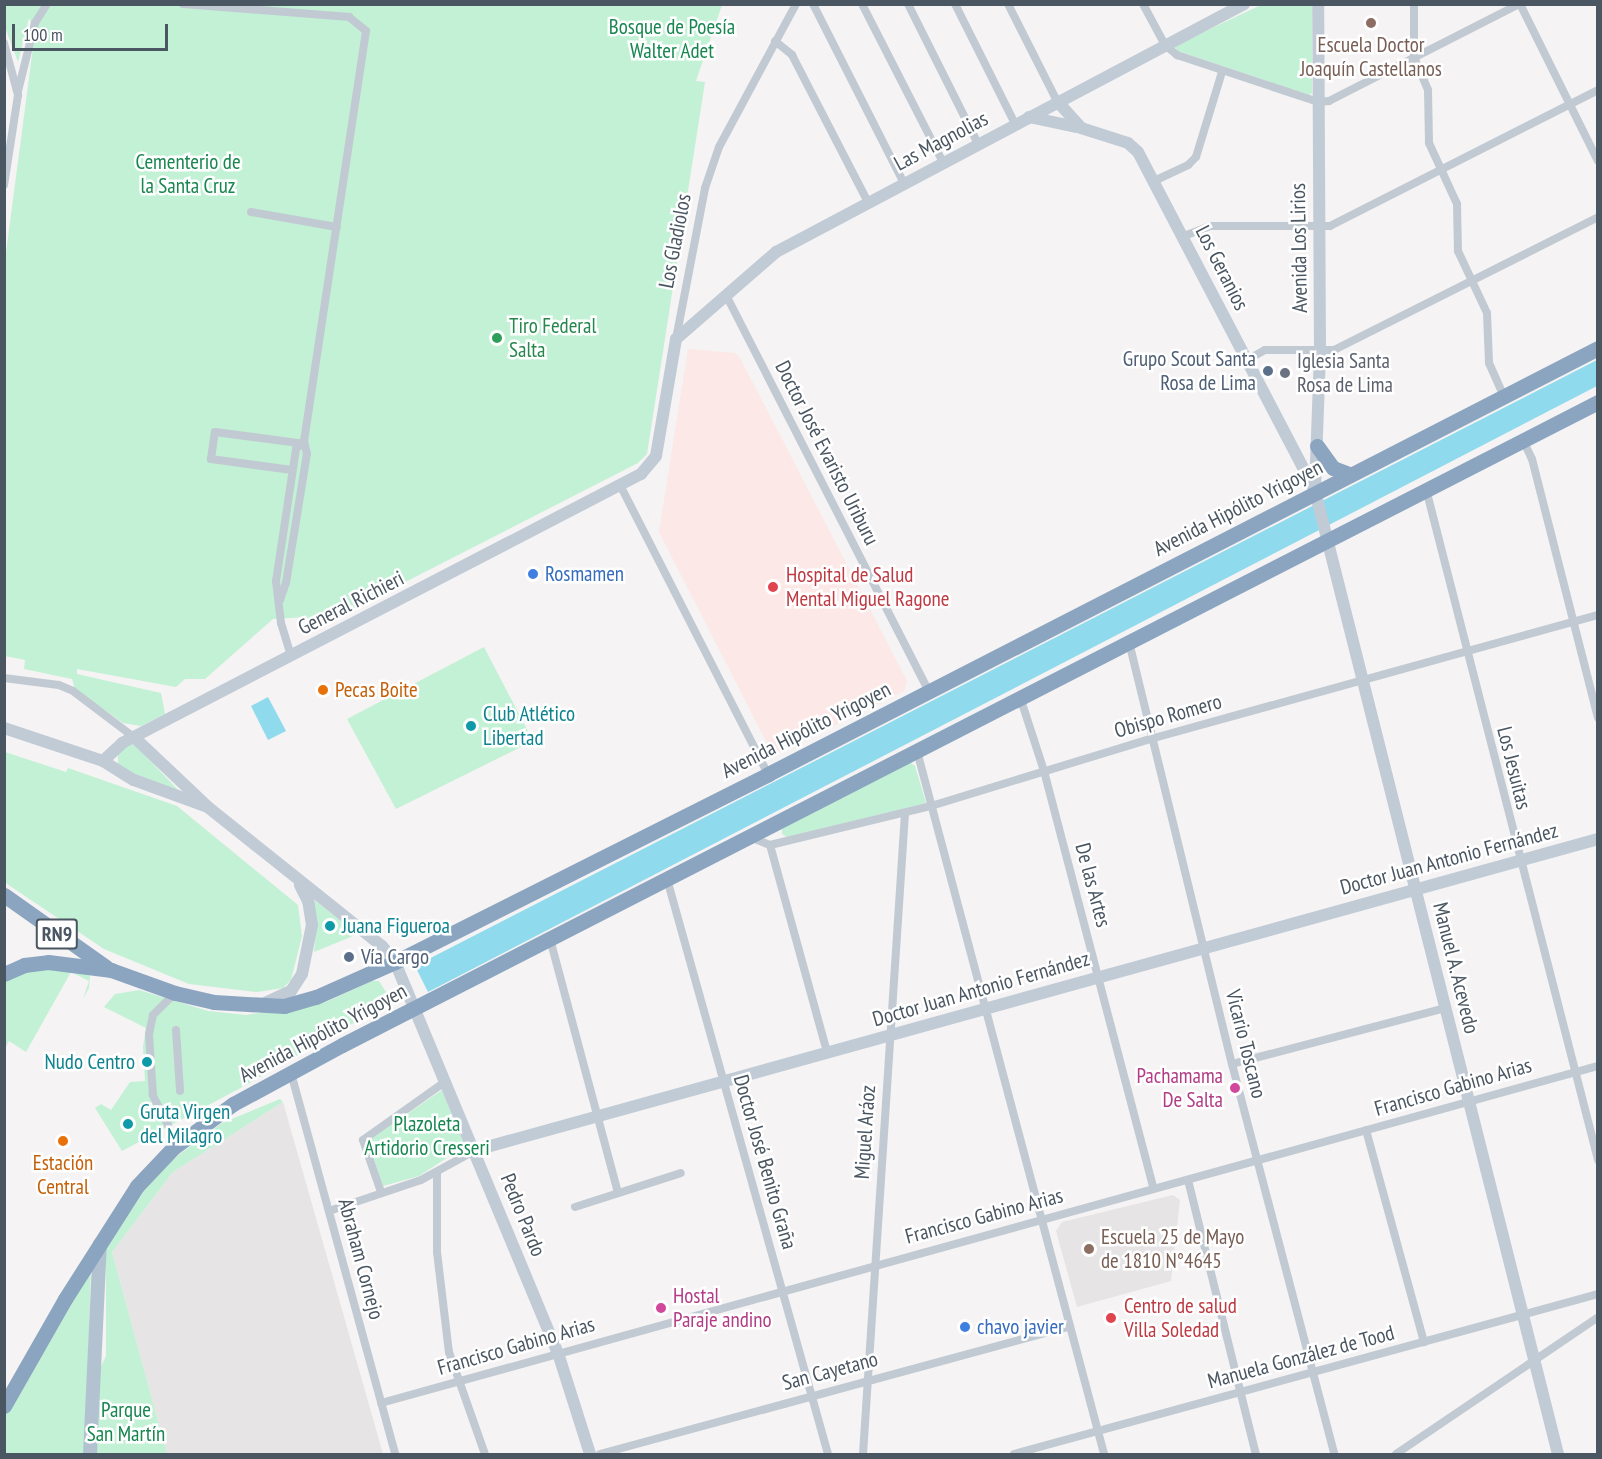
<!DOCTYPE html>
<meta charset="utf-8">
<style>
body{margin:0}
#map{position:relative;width:1602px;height:1459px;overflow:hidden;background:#f5f3f3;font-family:"PT Sans Narrow",sans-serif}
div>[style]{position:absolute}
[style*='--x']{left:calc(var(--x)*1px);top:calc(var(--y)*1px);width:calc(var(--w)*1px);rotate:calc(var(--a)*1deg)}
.education>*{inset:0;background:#e6e4e5}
.medical>*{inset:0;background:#fce8e6}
.green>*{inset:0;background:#c3f1d5}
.water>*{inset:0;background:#90daee}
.street>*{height:8px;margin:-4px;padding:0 4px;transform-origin:4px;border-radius:4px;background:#c1cad2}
.secondary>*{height:12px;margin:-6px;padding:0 6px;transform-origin:6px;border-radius:6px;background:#c1cbd6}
.primary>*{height:14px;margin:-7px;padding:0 7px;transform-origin:7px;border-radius:7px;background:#b3c2d1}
.highway>*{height:15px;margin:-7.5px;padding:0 7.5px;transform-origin:7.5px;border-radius:7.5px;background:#8ba5c1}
.dots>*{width:16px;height:16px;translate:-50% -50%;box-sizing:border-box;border:3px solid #fff;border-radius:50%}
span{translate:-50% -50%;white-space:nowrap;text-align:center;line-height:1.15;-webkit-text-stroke:5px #fff;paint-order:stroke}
.shield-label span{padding:2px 4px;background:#fff;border:2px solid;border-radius:4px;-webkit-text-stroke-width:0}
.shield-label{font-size:20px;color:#4a5661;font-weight:700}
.park-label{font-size:21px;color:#17864f}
.education-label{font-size:21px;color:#785e54}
.left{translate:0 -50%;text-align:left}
.street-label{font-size:21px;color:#4a5661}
.leisure-label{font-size:21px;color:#27864d}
.service-label{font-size:21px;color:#4e5e75}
.right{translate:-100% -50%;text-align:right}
.worship-label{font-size:21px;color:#5b616d}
.shop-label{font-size:21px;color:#366cbe}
.health-label{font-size:21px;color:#be3a42}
.food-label{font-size:21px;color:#c56008}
.culture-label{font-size:21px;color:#0d838f}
.hotel-label{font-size:21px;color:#b23c85}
.frame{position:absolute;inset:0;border:6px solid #4a5661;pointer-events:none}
.scale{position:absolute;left:12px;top:24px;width:156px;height:27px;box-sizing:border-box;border:3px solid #4a5661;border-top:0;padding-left:8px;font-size:18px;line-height:21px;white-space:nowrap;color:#4a5661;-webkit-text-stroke:4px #fff;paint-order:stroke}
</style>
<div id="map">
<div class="education">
<i style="clip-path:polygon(283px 1102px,383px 1454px,167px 1454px,112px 1252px,173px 1172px)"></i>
<i style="clip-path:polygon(1173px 1195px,1180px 1200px,1171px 1281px,1077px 1307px,1056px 1231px,1062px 1222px)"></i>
</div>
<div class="medical">
<i style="clip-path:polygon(688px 349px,735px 353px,740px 358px,907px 681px,904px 691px,779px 753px,771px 751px,659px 532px)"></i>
</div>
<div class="green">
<i style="clip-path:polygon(4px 5px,722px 5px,696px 81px,705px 82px,647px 454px,638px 463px,319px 626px,306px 617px,273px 619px,205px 679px,185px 679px,176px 687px,77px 669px,77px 674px,161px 693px,165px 714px,141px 726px,123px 723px,75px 689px,72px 679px,24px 669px,25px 660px,5px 656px,4px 268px,35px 32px,29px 18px,18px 62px,5px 27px)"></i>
<i style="clip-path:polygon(1261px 5px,1312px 5px,1312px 93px,1309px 95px,1178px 51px,1174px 46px)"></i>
<i style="clip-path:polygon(484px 647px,533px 741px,396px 809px,347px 719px)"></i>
<i style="clip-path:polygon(130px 744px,135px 745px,181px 793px,129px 774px,118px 766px,118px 753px)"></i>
<i style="clip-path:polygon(5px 752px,66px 772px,68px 768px,177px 806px,298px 905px,302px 936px,291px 980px,283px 988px,257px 992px,189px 984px,104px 949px,10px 886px,4px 881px)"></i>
<i style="clip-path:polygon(908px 761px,915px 766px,926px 803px,787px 837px,782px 834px,782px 829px)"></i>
<i style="clip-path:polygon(313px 899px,358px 934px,314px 952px,317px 920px)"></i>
<i style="clip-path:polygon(25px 967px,87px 972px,90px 976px,89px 988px,83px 999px,89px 981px,71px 972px,26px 1052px,9px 1041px,5px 1048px,5px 978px)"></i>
<i style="clip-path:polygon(372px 981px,379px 981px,386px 992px,385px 1003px,376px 1010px,248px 1084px,122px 1151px,95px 1108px,101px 1104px,111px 1110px,130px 1082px,145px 1081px,143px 1047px,146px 1028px,104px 1007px,115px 994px,139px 990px,208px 1011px,246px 1015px,326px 1002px)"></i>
<i style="clip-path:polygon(442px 1090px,465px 1146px,419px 1176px,383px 1186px,368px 1141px)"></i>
<i style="clip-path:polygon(280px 1099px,283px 1102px,173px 1172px,112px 1252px,167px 1454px,94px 1454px,97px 1375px,106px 1356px,106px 1249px,140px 1192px,169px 1162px,222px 1123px)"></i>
<i style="clip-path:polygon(91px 1268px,85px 1454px,5px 1454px,4px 1415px)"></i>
</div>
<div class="water">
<i style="clip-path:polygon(1597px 360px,1597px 386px,428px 992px,415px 966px)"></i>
<i style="clip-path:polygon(268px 697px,286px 731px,268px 740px,251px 706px)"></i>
</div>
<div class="street">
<i style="--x:183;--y:4;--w:167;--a:4.5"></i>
<i style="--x:349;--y:17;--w:22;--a:39"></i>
<i style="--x:366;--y:31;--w:415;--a:98.6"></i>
<i style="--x:813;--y:4;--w:201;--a:63.1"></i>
<i style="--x:862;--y:4;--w:178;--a:62.9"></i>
<i style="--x:908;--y:4;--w:157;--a:63.4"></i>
<i style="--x:955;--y:4;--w:134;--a:63.4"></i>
<i style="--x:1008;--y:4;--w:109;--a:63.2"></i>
<i style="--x:1143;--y:4;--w:47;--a:61.8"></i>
<i style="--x:1165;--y:45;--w:16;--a:40"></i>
<i style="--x:1177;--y:55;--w:149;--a:18.4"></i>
<i style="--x:1318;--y:102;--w:11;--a:-5"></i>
<i style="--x:1329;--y:101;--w:213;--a:-27"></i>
<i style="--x:1414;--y:4;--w:53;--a:90"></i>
<i style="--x:1414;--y:57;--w:36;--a:67"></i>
<i style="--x:1428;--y:90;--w:53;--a:88.9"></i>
<i style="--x:1429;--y:143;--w:67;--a:65.3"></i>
<i style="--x:1457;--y:204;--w:47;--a:88.8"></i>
<i style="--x:1458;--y:251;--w:68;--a:64.9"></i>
<i style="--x:1487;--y:313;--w:50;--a:87.7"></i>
<i style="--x:1489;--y:363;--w:36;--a:66"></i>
<i style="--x:1520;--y:4;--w:175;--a:63.6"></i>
<i style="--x:775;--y:41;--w:22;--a:39"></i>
<i style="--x:792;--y:55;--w:165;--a:62.7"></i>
<i style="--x:4;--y:43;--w:54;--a:74.9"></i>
<i style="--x:18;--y:95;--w:91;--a:98.8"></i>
<i style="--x:18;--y:91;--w:70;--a:-76"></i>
<i style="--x:35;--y:23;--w:22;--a:-58"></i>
<i style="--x:1154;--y:181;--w:38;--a:-25"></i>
<i style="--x:1188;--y:165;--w:11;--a:-45"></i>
<i style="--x:1196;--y:157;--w:89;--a:-73"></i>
<i style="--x:251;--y:212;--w:87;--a:9.9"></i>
<i style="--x:1184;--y:236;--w:28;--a:-21"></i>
<i style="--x:1210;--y:226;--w:120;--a:0"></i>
<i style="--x:1330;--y:226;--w:301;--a:-26.9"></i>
<i style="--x:726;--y:295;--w:445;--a:62.9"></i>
<i style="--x:676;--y:339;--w:154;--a:-79.1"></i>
<i style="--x:705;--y:188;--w:43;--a:-71.1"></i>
<i style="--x:719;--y:147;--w:162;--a:-61.7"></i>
<i style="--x:1247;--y:360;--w:21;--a:-29"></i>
<i style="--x:1265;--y:350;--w:69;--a:0"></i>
<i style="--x:1334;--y:350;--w:296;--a:-26.7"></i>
<i style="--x:1523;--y:440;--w:21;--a:65"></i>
<i style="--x:1532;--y:459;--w:267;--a:75.7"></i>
<i style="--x:292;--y:470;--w:82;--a:-172.3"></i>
<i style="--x:211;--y:459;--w:27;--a:-82"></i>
<i style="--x:215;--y:432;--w:85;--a:7.5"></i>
<i style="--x:620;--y:485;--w:325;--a:62.9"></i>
<i style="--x:1426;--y:489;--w:693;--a:75.62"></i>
<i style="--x:280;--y:600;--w:18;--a:-71"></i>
<i style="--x:286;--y:583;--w:131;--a:-80.8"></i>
<i style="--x:307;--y:454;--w:13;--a:-103"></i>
<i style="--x:304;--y:441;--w:11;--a:135"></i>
<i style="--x:296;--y:449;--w:134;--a:98.6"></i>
<i style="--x:276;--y:581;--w:42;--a:83.2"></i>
<i style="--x:281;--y:623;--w:34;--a:73"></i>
<i style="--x:1129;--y:642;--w:434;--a:76.3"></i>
<i style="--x:1232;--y:1064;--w:403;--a:75.3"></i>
<i style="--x:4;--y:678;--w:55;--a:7.3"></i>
<i style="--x:59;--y:685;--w:15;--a:23"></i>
<i style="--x:73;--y:691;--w:78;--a:37.2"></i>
<i style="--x:1020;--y:697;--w:78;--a:72"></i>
<i style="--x:1044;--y:771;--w:432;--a:75.3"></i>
<i style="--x:917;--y:751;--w:727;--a:75.1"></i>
<i style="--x:750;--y:837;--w:22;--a:22"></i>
<i style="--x:770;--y:845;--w:166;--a:-13.6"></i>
<i style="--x:931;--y:806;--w:233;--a:-17"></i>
<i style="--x:1154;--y:738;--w:461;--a:-15.5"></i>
<i style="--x:770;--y:845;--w:215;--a:74.6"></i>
<i style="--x:667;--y:879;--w:597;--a:74.36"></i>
<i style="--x:550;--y:939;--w:263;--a:75"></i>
<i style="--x:176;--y:1030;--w:61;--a:86.2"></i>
<i style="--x:1232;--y:1064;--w:221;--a:-14.7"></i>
<i style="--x:291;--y:1073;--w:395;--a:74.7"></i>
<i style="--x:168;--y:1125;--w:34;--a:-117"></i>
<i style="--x:153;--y:1095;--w:61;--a:-93.8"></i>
<i style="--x:149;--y:1034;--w:19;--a:-78"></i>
<i style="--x:153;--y:1015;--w:31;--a:-45"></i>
<i style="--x:1366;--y:1130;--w:220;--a:74.7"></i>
<i style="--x:437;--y:1172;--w:80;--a:90"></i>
<i style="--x:437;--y:1252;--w:101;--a:83.2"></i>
<i style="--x:449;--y:1352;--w:108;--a:70.6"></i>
<i style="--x:1188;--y:1180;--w:282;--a:76.1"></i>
<i style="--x:381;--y:1192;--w:55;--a:-109.1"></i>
<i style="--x:363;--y:1140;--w:102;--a:-35.4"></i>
<i style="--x:575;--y:1207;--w:111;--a:-17.8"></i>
<i style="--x:329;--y:1211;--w:97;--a:-18.6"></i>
<i style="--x:421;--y:1180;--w:63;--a:-28.6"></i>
<i style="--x:381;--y:1403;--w:1263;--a:-15.48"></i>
<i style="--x:600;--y:1454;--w:487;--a:-15.2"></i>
<i style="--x:863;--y:1454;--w:642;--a:-86.25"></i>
<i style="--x:1014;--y:1454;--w:606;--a:-15.32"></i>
<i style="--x:1396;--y:1454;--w:244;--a:-34.1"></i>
</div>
<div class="secondary">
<i style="--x:1057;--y:101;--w:36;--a:48"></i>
<i style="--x:1081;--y:128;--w:49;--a:17.7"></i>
<i style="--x:1128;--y:143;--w:13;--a:42"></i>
<i style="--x:1138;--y:152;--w:382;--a:62.4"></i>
<i style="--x:1315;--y:491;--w:993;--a:75.84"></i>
<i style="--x:1029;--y:117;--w:48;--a:12"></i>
<i style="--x:1315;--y:490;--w:139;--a:-87.9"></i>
<i style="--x:1320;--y:351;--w:347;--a:-90.3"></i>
<i style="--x:4;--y:728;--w:104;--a:18.4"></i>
<i style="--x:103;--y:761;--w:36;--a:32"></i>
<i style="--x:134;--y:780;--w:76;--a:20.1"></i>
<i style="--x:135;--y:738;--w:102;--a:43.4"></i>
<i style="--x:209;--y:808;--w:221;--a:38.6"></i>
<i style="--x:382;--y:946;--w:21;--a:51"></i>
<i style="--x:395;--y:962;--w:424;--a:67.4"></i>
<i style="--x:558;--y:1353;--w:106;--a:72.4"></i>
<i style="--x:103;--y:761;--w:26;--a:-43"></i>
<i style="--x:122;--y:743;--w:585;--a:-27.4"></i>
<i style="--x:641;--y:474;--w:23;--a:-50"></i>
<i style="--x:656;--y:456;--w:119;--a:-80.3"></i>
<i style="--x:676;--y:339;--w:133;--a:-41"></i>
<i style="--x:776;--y:252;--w:530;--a:-27.92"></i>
<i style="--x:265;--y:1003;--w:29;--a:-25"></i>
<i style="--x:291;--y:991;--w:20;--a:-57"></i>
<i style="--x:302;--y:974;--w:50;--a:-78.5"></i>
<i style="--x:312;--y:925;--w:24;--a:-99"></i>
<i style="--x:308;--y:901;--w:18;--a:-117"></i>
<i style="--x:476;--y:1150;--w:1164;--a:-15.49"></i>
</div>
<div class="primary">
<i style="--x:90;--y:1454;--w:210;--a:-87.3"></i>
</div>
<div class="highway">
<i style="--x:1317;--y:446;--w:27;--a:54"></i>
<i style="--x:1333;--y:468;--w:17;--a:21"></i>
<i style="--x:4;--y:895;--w:125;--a:35.2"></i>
<i style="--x:4;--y:974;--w:22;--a:-24"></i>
<i style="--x:24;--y:965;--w:24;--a:-7"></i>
<i style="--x:48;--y:962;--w:64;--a:7.2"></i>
<i style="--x:111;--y:970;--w:68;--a:19.8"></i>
<i style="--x:175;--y:993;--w:40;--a:13"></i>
<i style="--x:214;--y:1002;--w:70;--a:3.3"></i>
<i style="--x:284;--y:1006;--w:33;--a:-16"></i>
<i style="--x:316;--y:997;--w:86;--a:-23.9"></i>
<i style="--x:395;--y:962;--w:418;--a:-26.7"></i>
<i style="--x:768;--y:774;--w:933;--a:-27.17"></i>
<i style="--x:4;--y:1406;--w:123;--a:-60.3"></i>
<i style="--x:65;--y:1299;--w:134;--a:-57.5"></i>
<i style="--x:137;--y:1186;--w:52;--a:-46.5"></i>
<i style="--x:173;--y:1148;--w:74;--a:-36.3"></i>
<i style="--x:233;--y:1104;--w:124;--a:-28.4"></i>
<i style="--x:342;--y:1045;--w:1411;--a:-27.11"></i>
</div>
<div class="dots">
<i style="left:1371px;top:23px;background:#8d6e63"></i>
<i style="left:497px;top:338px;background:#2e9e5b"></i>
<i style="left:1268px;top:371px;background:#5c6f8a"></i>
<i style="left:1285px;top:373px;background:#6b7280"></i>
<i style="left:533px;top:574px;background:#3f7fe0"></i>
<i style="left:773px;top:587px;background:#e0444e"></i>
<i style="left:323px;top:690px;background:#e8710a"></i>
<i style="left:471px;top:726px;background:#0f9aa8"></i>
<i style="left:330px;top:926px;background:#0f9aa8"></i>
<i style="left:349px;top:957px;background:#5c6f8a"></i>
<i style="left:147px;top:1062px;background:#0f9aa8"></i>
<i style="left:1235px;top:1088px;background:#d1479c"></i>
<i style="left:128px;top:1124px;background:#0f9aa8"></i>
<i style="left:63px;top:1141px;background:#e8710a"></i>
<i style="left:1089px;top:1249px;background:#8d6e63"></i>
<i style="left:661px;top:1308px;background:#d1479c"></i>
<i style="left:1111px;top:1318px;background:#e0444e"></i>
<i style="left:965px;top:1327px;background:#3f7fe0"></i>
</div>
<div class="shield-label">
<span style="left:57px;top:934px">RN9</span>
</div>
<div class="park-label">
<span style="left:672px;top:39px">Bosque de Poesía<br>Walter Adet</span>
<span style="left:188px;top:174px">Cementerio de<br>la Santa Cruz</span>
<span style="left:427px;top:1136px">Plazoleta<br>Artidorio Cresseri</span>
<span style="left:126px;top:1422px">Parque<br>San Martín</span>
</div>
<div class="education-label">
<span style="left:1371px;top:57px">Escuela Doctor<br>Joaquín Castellanos</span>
<span class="left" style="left:1101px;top:1249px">Escuela 25 de Mayo<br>de 1810 N°4645</span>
</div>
<div class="street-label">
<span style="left:941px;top:141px;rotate:-28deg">Las Magnolias</span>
<span style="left:675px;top:241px;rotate:-79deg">Los Gladiolos</span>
<span style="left:1299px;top:248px;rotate:-91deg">Avenida Los Lirios</span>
<span style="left:1222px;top:268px;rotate:63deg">Los Geranios</span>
<span style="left:827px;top:453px;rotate:63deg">Doctor José Evaristo Uriburu</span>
<span style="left:1238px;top:508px;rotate:-27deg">Avenida Hipólito Yrigoyen</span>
<span style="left:351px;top:603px;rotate:-27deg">General Richieri</span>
<span style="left:1168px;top:716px;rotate:-16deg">Obispo Romero</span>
<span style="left:806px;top:730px;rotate:-27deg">Avenida Hipólito Yrigoyen</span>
<span style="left:1514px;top:768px;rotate:76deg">Los Jesuitas</span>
<span style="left:1449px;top:859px;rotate:-15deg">Doctor Juan Antonio Fernández</span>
<span style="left:1093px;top:885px;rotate:75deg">De las Artes</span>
<span style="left:1456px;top:968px;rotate:76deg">Manuel A. Acevedo</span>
<span style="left:981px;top:989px;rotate:-16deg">Doctor Juan Antonio Fernández</span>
<span style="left:323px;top:1033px;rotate:-28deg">Avenida Hipólito Yrigoyen</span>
<span style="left:1246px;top:1044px;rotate:76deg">Vicario Toscano</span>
<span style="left:1453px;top:1087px;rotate:-16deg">Francisco Gabino Arias</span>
<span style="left:865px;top:1132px;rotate:-86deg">Miguel Aráoz</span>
<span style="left:765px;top:1162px;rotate:74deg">Doctor José Benito Graña</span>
<span style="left:523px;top:1215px;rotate:68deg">Pedro Pardo</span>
<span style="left:984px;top:1216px;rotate:-15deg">Francisco Gabino Arias</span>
<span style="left:361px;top:1259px;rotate:75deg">Abraham Cornejo</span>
<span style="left:516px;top:1346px;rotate:-16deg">Francisco Gabino Arias</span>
<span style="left:1301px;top:1357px;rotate:-15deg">Manuela González de Tood</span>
<span style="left:830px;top:1371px;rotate:-15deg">San Cayetano</span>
</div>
<div class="leisure-label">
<span class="left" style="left:509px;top:338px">Tiro Federal<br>Salta</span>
</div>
<div class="service-label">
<span class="right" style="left:1256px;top:371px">Grupo Scout Santa<br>Rosa de Lima</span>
<span class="left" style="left:361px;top:957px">Vía Cargo</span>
</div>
<div class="worship-label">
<span class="left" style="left:1297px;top:373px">Iglesia Santa<br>Rosa de Lima</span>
</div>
<div class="shop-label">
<span class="left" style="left:545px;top:574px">Rosmamen</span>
<span class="left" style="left:977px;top:1327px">chavo javier</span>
</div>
<div class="health-label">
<span class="left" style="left:786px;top:587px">Hospital de Salud<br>Mental Miguel Ragone</span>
<span class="left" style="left:1124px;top:1318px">Centro de salud<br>Villa Soledad</span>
</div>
<div class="food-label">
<span class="left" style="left:335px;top:690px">Pecas Boite</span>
<span style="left:63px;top:1175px">Estación<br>Central</span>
</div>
<div class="culture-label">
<span class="left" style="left:483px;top:726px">Club Atlético<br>Libertad</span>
<span class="left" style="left:342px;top:926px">Juana Figueroa</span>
<span class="right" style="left:135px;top:1062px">Nudo Centro</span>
<span class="left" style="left:140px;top:1124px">Gruta Virgen<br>del Milagro</span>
</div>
<div class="hotel-label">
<span class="right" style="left:1223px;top:1088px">Pachamama<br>De Salta</span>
<span class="left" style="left:673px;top:1308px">Hostal<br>Paraje andino</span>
</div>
<div class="frame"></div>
<div class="scale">100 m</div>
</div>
